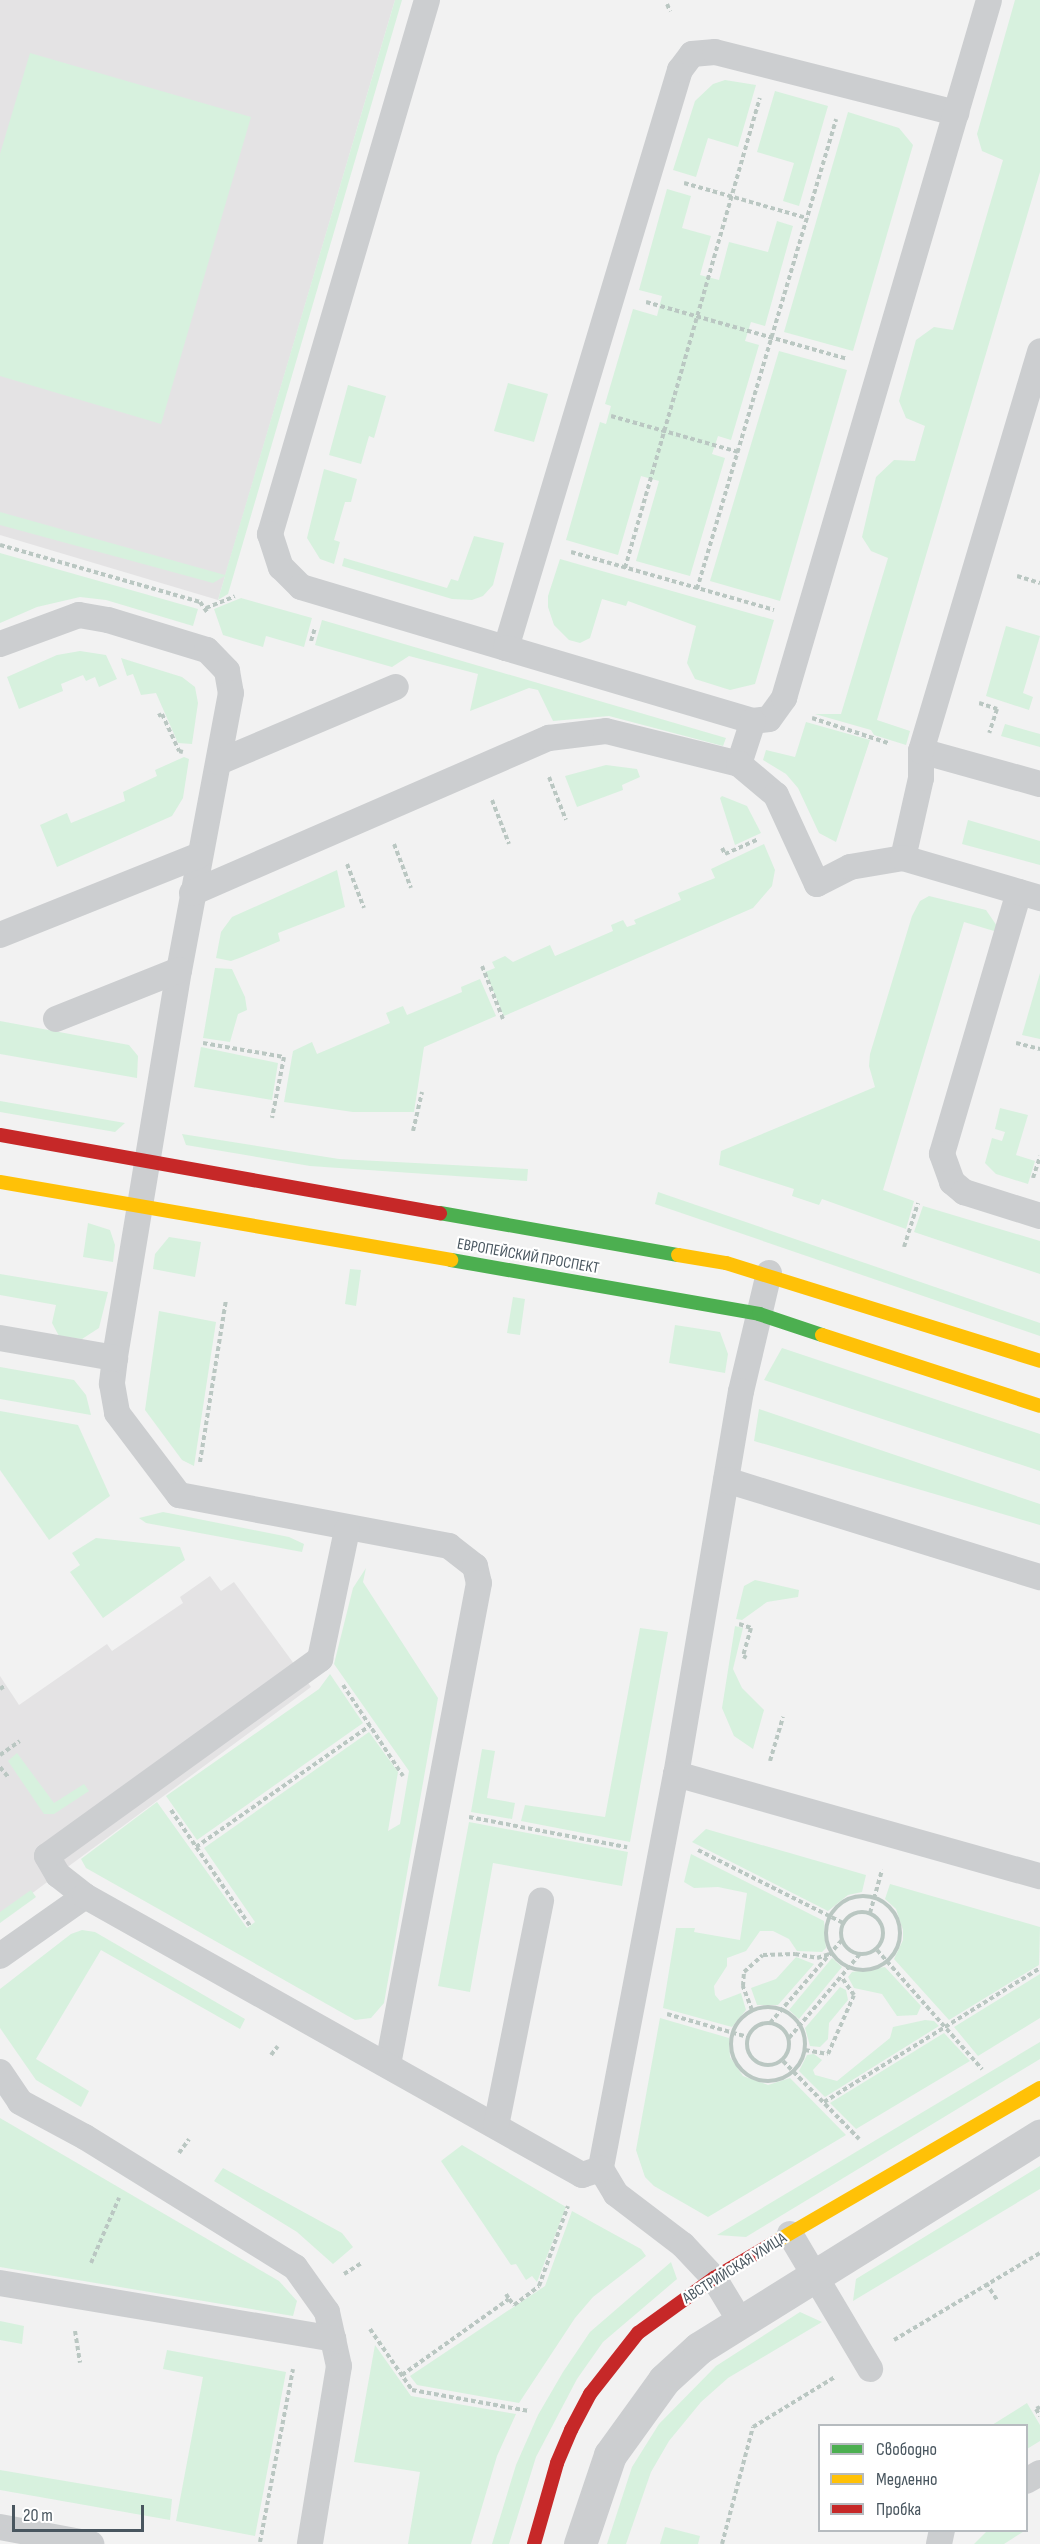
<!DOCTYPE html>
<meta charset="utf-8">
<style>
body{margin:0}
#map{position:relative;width:1040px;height:2544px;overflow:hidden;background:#f2f2f2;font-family:"Sofia Sans Condensed",sans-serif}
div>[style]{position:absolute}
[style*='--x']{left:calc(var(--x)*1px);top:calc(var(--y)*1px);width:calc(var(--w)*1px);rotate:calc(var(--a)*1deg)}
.education>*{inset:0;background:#e4e3e4}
.green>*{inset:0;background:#d7f1de}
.path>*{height:4px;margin-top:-2px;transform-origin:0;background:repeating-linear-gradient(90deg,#bac7c2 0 4.5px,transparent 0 7.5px)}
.path>.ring{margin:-2px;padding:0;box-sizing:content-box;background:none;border:4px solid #bac7c2;border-radius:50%}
.lane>*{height:26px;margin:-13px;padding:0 13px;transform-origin:13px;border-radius:13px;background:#ccced0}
.street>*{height:33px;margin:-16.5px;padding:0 16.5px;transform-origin:16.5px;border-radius:16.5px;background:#ccced0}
.fast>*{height:14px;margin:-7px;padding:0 7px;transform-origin:7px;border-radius:7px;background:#4caf50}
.slow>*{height:14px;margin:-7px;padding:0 7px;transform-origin:7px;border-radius:7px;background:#ffc107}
.jam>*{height:14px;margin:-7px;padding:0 7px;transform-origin:7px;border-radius:7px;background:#c62828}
span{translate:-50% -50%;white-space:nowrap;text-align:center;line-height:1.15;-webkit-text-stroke:4.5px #fff;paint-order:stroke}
.street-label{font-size:16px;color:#49565f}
.legend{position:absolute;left:818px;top:2424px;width:210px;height:108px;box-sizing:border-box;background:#fff;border:2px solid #b6bbbf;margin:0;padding:8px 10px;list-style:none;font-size:18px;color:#49565f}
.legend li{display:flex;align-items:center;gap:12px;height:30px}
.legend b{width:30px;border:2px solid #b6bbbf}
.scale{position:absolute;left:12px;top:2505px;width:132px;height:27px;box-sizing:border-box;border:3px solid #49565f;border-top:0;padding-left:8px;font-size:18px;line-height:21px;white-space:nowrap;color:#49565f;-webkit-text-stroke:4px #fff;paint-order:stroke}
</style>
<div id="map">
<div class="education">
<i style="clip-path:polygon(0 0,395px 0,218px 600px,0 535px)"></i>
<i style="clip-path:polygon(210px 1576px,221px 1591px,234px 1582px,311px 1687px,0 1917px,0 1676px,19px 1705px,107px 1644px,112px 1651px,183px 1603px,180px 1597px)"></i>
</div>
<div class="green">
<i style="clip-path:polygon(395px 0,402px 0,228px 594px,218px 600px,225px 576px,213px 583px,0 525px,0 512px,225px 575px)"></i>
<i style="clip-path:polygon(1015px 0,1040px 0,1040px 172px,877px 720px,910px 731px,906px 745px,874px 735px,871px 730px,815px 714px,841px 714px,888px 558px,871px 551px,862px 537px,876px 477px,894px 460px,915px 461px,925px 426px,906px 418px,899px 401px,916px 340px,934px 327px,953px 330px,1003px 160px,982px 151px,977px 134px)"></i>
<i style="clip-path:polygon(30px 53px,251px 117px,161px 424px,0 376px,0 154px)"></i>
<i style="clip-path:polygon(725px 80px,756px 85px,738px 147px,708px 138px,696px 177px,673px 170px,695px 101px,713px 84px)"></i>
<i style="clip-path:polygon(775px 91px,828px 106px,799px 206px,783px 201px,794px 163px,757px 152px)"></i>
<i style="clip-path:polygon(848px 112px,899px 128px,913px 145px,853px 351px,784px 332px)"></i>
<i style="clip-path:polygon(667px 189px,691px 196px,682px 228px,711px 236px,700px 275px,719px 280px,729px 242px,768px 252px,777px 221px,793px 226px,765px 326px,751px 322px,745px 341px,759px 345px,731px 440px,718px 436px,712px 454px,725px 458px,690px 576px,636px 561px,659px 481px,641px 476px,618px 555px,566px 540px,600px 422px,606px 424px,611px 406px,605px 404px,633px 309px,657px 316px,662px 296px,639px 290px)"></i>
<i style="clip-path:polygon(779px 351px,847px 370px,780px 601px,710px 581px)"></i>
<i style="clip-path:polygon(508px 383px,548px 394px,534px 442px,494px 431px)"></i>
<i style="clip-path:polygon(348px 385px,386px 396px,374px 438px,369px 436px,361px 464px,329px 455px)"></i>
<i style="clip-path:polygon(324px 469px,357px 479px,351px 502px,345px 502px,334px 540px,340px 542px,334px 564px,320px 559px,307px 538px)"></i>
<i style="clip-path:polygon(474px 536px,504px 543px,493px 585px,483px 596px,472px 600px,452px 599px,342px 566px,344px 558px,447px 588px,451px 579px,458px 581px)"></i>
<i style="clip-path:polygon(0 553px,198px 609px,193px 626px,106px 600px,80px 597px,37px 607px,0 623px)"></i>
<i style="clip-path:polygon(560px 559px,774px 620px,755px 684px,730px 690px,695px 679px,687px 663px,696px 626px,628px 601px,626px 606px,602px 599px,590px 638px,580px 643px,569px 640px,554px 625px,548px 607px,548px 596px)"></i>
<i style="clip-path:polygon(241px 598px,312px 618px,304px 647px,266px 636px,263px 647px,223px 635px,214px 609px)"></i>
<i style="clip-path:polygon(322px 620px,726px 738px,723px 746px,609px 716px,553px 721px,538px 690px,529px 688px,470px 711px,478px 674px,409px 656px,392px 667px,315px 645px)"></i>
<i style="clip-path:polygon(1006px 626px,1040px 636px,1023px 693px,1033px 697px,1029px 710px,986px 696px)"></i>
<i style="clip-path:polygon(80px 651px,106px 655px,117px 679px,99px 687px,95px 677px,86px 681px,83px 675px,61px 684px,63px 691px,19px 709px,7px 677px,57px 655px)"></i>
<i style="clip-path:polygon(121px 658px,182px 677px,195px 687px,198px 703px,192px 744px,178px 743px,156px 693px,141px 695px,133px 674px,127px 676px)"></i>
<i style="clip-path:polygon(806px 722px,870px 740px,836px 842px,819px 833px,798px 788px,786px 774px,763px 760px,766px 750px,795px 757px)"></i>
<i style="clip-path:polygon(1005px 724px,1040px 734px,1040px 747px,1001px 736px)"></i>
<i style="clip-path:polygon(184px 757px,189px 759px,183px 798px,172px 816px,57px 867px,40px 825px,67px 813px,71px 823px,125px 801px,123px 792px,157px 776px,155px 770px)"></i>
<i style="clip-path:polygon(606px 765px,637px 769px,640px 777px,622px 785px,623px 790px,577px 807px,565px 776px)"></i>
<i style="clip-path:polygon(722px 796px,747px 806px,761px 833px,735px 845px,720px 798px)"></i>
<i style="clip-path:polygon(968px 820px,1040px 841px,1040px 865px,962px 844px)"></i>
<i style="clip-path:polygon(764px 844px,775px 870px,772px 886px,753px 908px,504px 1016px,485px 972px,495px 968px,492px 962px,505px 956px,513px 962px,550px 945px,555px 956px,613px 931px,611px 925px,623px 920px,627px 927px,636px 924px,634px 920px,681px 900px,678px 893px,715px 878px,711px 869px)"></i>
<i style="clip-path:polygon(337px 870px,345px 907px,278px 933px,280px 941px,242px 957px,231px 961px,216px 958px,221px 932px,232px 917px)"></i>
<i style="clip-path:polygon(929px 896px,986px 910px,997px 926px,994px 931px,964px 922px,883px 1190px,914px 1201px,906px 1229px,822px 1199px,819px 1205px,792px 1196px,794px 1189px,719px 1165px,721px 1151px,875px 1087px,869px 1066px,870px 1054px,912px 916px,920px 901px)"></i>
<i style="clip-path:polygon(215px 968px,232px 969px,245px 997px,247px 1010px,238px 1014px,230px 1042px,203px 1038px)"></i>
<i style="clip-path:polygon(1040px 973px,1040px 1039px,1022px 1035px)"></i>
<i style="clip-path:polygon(480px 979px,496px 1016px,424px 1047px,414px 1112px,353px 1112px,284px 1102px,293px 1051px,312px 1042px,317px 1054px,390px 1023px,386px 1013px,403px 1006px,407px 1015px,462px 992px,461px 987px)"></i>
<i style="clip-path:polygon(0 1021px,129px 1045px,138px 1056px,137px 1078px,0 1054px)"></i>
<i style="clip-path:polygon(201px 1047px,278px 1063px,272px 1100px,194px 1087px)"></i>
<i style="clip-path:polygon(0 1101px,125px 1123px,115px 1132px,0 1112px)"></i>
<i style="clip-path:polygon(1000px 1108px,1028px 1115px,1016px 1155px,1035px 1161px,1028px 1184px,996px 1174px,985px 1163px,992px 1138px,1002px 1141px,1005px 1132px,995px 1129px)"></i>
<i style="clip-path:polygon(182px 1134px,339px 1159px,528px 1169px,527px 1181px,310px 1166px,186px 1145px)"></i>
<i style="clip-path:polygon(658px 1192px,1040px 1323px,1040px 1336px,655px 1204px)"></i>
<i style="clip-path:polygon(923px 1206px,1040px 1241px,1040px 1274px,914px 1232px)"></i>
<i style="clip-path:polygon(88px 1223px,110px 1230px,115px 1245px,113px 1262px,83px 1257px)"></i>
<i style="clip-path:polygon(169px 1237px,201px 1242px,195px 1277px,153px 1269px,155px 1254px)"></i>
<i style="clip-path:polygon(350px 1269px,361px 1270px,356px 1306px,345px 1304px)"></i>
<i style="clip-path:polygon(0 1274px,108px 1292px,99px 1328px,82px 1339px,59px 1336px,52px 1323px,56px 1305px,0 1295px)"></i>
<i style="clip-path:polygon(513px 1297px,525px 1299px,520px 1335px,507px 1333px)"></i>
<i style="clip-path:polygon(159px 1311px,216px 1322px,194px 1466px,182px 1460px,145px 1410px)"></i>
<i style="clip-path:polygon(675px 1325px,720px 1332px,728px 1354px,725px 1373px,669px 1363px)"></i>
<i style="clip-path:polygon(782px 1348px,1040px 1434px,1040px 1471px,764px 1380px)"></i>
<i style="clip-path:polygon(0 1367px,74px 1380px,86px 1395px,91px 1415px,0 1399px)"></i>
<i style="clip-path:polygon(759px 1409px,1040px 1504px,1040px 1525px,754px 1441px)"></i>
<i style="clip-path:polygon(0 1411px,78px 1425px,110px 1496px,49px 1540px,0 1470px)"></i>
<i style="clip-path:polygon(163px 1512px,289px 1537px,304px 1544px,302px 1552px,146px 1523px,139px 1518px)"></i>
<i style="clip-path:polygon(96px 1538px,180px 1547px,185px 1560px,103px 1618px,70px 1572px,80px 1565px,72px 1553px)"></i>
<i style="clip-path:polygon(366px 1568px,363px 1582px,438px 1698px,384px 2003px,371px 2018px,355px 2020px,86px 1868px,81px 1859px,157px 1802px,247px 1928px,255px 1922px,204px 1848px,369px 1732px,398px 1772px,388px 1831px,400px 1824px,409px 1771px,334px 1664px,353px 1588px)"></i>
<i style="clip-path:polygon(755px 1580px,799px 1590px,798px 1597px,767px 1602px,742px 1620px,736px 1619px,744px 1586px)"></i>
<i style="clip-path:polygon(735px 1626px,743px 1628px,733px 1669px,742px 1688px,764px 1710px,753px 1749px,734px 1736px,722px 1708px)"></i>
<i style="clip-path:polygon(640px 1628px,668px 1632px,630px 1842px,521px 1821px,525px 1805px,605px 1817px)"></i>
<i style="clip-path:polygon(330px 1674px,363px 1723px,197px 1840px,166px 1796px,319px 1689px)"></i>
<i style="clip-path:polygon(482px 1749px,495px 1751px,487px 1798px,515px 1803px,512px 1819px,471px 1812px)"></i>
<i style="clip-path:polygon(17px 1753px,54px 1803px,84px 1784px,89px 1791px,54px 1814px,44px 1814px,8px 1761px)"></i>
<i style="clip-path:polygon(469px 1822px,628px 1852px,622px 1886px,493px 1863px,470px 1992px,438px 1986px)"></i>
<i style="clip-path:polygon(706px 1829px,866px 1875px,862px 1892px,848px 1895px,828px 1911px,692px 1842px)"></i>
<i style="clip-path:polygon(691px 1854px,824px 1921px,826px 1948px,822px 1952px,797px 1951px,789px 1939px,773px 1931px,760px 1931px,746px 1951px,727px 1958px,727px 1966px,714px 1986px,715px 1995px,720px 2001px,741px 1993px,746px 2010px,732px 2027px,663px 2008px,676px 1928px,695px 1928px,694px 1932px,740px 1940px,747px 1893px,718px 1887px,694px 1888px,684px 1882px)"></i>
<i style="clip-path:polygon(890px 1884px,1040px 1927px,1039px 1965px,949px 2020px,894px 1959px,903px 1940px,903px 1930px,896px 1909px,885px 1899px)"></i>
<i style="clip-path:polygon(31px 1890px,36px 1897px,0 1923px,0 1912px)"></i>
<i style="clip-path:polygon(82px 1930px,95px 1932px,245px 2019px,240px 2029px,101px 1950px,36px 2059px,89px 2091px,81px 2107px,36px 2080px,0 2028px,0 1989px,71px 1934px)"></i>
<i style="clip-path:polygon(796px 1957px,814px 1964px,778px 2005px,757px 2005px,751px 1988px,776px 1979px)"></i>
<i style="clip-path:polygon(832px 1958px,842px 1967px,799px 2019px,789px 2010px)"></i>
<i style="clip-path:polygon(885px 1967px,921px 2006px,917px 2015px,897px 2016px,882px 1994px,854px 1988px,848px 1977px,852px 1972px)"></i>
<i style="clip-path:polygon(1040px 1974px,1040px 2018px,978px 2056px,954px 2027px)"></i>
<i style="clip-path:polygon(840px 1987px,846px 1990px,848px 2000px,829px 2023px,828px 2039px,820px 2047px,810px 2046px,805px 2028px)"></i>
<i style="clip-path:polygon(660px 2018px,729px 2038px,730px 2057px,743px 2076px,768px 2085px,790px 2078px,846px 2135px,708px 2217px,654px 2186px,645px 2177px,636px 2150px)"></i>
<i style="clip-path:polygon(925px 2020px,934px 2021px,939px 2026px,825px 2097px,799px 2071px,807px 2055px,814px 2054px,822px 2060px,813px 2070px,815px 2075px,837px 2081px,890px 2038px,893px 2027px)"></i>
<i style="clip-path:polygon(944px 2033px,970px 2061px,856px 2129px,830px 2103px)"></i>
<i style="clip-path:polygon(1040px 2042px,1040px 2059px,746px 2237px,717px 2235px)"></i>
<i style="clip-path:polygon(0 2118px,279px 2281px,297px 2301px,293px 2316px,0 2267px)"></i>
<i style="clip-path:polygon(462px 2145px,566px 2207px,537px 2282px,532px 2276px,526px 2280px,516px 2264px,511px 2265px,441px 2161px)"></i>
<i style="clip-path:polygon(1040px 2166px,1040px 2189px,853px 2301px,856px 2279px)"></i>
<i style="clip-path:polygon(223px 2168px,342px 2233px,353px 2247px,333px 2264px,297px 2232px,214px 2181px)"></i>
<i style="clip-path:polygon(572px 2211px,641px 2249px,646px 2256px,593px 2297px,575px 2318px,519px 2403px,417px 2385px,410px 2376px,545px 2286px)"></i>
<i style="clip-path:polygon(671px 2262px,677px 2279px,603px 2342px,577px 2379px,536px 2457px,509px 2544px,492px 2544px,516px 2465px,538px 2415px,563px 2372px,590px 2332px)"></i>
<i style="clip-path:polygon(800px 2312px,822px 2322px,728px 2378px,701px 2402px,669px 2441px,651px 2472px,626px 2544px,607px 2544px,632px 2467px,659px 2424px,716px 2366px)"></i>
<i style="clip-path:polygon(0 2321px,24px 2326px,22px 2344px,0 2340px)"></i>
<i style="clip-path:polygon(375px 2345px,411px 2396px,516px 2414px,497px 2456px,471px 2544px,408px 2544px,420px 2472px,354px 2462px)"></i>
<i style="clip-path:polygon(167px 2350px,286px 2372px,255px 2536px,176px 2521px,203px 2377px,163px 2369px)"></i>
<i style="clip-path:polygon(1027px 2403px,1040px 2425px,1040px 2441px,1027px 2449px,1026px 2426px,992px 2425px)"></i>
<i style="clip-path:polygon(0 2470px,172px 2499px,170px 2520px,0 2490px)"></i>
<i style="clip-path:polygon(665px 2527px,700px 2536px,698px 2544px,660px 2544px)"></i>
<i style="clip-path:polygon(1026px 2530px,1004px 2544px,974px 2544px,987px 2531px)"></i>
</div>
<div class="path">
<i style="--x:667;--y:4;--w:8;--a:67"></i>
<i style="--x:684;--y:183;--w:128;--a:15.9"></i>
<i style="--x:646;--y:302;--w:209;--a:15.8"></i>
<i style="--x:611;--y:416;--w:132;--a:15.8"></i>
<i style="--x:0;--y:545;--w:208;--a:15.9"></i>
<i style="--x:200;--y:602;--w:12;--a:55"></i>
<i style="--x:571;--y:552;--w:211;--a:15.9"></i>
<i style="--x:625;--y:568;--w:489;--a:-74"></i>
<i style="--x:1017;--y:576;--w:24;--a:17"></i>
<i style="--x:697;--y:589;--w:490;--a:-73.5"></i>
<i style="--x:206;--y:608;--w:31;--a:-22"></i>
<i style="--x:311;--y:641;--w:14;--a:-73"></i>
<i style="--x:979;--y:703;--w:19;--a:18"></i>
<i style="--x:997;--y:709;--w:25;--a:108"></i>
<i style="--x:158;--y:716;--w:4;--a:-27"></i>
<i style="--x:162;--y:714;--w:41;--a:65.3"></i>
<i style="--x:179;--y:751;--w:4;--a:14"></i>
<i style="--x:812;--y:718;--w:80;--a:18.2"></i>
<i style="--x:549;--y:777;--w:46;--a:68.4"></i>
<i style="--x:492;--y:800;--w:47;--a:68.9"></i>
<i style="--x:394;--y:844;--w:47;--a:68.9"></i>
<i style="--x:722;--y:848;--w:7;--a:63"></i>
<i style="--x:725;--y:854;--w:36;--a:-24"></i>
<i style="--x:347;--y:864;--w:47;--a:68.9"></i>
<i style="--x:482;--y:966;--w:57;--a:68.4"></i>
<i style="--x:203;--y:1043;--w:82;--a:9.8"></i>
<i style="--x:284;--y:1057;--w:62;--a:101.1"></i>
<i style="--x:1016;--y:1043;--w:25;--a:14"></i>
<i style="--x:413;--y:1131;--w:40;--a:-77"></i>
<i style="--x:1033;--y:1178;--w:23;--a:-72"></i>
<i style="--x:904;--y:1247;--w:46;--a:-72.3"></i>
<i style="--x:200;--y:1462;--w:164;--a:-80.9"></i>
<i style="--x:739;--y:1624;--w:13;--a:18"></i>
<i style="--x:751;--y:1628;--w:29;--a:106"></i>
<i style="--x:743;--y:1656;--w:4;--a:27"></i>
<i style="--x:343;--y:1685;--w:109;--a:56.6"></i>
<i style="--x:0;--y:1689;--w:7;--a:-34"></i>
<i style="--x:0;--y:1755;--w:24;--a:-35"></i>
<i style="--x:770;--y:1761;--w:46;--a:-73.5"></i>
<i style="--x:0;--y:1767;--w:14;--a:51"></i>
<i style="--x:171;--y:1810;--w:140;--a:55.7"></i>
<i style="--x:469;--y:1817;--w:161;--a:10.8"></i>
<i style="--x:196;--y:1847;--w:213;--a:-34.9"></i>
<i style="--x:698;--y:1850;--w:162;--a:26.7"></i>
<i class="ring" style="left:826px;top:1896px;width:70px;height:70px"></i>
<i class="ring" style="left:841px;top:1912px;width:38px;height:38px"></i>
<i style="--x:870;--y:1913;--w:45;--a:-74.4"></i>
<i style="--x:877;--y:1950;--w:159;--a:48.6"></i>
<i class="ring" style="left:731px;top:2007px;width:70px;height:70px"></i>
<i style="--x:752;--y:2010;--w:26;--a:-111"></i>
<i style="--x:743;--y:1986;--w:14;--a:-86"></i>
<i style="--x:744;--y:1972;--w:25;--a:-42"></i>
<i style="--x:763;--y:1955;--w:32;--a:-2"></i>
<i style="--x:795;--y:1954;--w:22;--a:10"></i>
<i style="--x:817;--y:1958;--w:16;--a:-18"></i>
<i style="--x:667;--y:2014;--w:84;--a:15.9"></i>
<i class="ring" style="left:747px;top:2023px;width:38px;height:38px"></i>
<i style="--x:770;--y:2023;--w:110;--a:-49.1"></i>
<i style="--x:789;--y:2038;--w:110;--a:-49.8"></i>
<i style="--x:805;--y:2050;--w:23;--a:10"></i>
<i style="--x:828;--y:2054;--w:64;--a:-66.2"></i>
<i style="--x:854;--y:1995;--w:21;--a:-125"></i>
<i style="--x:271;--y:2055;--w:11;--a:-52"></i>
<i style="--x:783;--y:2061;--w:109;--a:45.7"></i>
<i style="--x:824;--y:2102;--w:254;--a:-31.8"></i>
<i style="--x:179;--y:2153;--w:17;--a:-54"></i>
<i style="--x:91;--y:2263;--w:71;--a:-66.7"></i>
<i style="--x:344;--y:2274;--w:22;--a:-32"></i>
<i style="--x:986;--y:2283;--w:20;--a:57"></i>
<i style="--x:506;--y:2294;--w:6;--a:59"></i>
<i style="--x:370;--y:2329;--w:74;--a:55.5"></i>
<i style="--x:412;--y:2390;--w:119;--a:10.2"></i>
<i style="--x:75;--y:2331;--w:32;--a:81"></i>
<i style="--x:894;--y:2340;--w:170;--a:-30.8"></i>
<i style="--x:402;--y:2375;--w:131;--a:-35.4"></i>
<i style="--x:509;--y:2299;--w:8;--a:50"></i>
<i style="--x:514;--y:2305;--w:31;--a:-37"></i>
<i style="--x:539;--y:2286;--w:85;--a:-70.1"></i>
<i style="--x:1040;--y:2407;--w:4;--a:153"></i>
<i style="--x:1036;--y:2409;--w:8;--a:60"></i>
<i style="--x:260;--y:2542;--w:176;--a:-79.2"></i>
<i style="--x:722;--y:2544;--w:121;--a:-75.2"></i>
<i style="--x:753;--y:2427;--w:96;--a:-31.4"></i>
</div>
<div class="lane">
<i style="--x:427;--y:0;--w:557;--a:106.38"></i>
<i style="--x:270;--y:534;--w:35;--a:72"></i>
<i style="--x:281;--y:567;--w:28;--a:45"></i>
<i style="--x:301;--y:587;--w:214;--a:16.6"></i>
<i style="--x:506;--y:648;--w:604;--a:-73.25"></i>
<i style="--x:680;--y:70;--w:20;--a:-53"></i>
<i style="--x:692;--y:54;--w:23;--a:-5"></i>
<i style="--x:715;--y:52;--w:249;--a:14.2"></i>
<i style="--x:0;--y:644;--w:84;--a:-20.2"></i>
<i style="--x:79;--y:615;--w:29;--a:10"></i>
<i style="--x:108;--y:620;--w:103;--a:16.9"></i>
<i style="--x:207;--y:650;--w:29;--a:46"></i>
<i style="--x:227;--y:671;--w:22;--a:80"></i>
<i style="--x:231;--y:693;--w:282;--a:100.6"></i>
<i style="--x:179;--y:970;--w:393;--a:99.4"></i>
<i style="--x:115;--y:1358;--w:26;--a:97"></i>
<i style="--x:112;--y:1384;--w:29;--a:80"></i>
<i style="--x:117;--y:1413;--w:103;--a:52.9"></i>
<i style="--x:179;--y:1495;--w:275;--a:10.7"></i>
<i style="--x:449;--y:1546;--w:33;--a:38"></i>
<i style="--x:475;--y:1566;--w:17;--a:77"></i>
<i style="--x:479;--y:1583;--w:491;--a:100.7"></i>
<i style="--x:506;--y:648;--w:258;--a:16.5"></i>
<i style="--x:753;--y:721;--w:16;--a:-7"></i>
<i style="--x:769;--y:719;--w:26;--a:-54"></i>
<i style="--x:784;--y:698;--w:727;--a:-73.63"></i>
<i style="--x:921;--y:751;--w:123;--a:15.5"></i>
<i style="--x:219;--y:762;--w:192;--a:-23"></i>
<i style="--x:739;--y:764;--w:45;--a:-72"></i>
<i style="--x:903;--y:858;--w:82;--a:-77.3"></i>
<i style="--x:921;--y:778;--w:27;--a:-90"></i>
<i style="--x:921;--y:751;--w:417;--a:-73.4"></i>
<i style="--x:1019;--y:892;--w:273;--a:106.4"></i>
<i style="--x:942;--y:1154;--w:30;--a:70"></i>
<i style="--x:952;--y:1182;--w:16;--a:40"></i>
<i style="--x:964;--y:1192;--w:80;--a:17.5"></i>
<i style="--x:192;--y:893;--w:389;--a:-23.5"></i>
<i style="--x:549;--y:738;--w:57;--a:-7"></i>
<i style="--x:606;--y:731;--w:137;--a:13.9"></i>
<i style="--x:739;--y:764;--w:48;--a:40"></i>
<i style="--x:776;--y:795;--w:98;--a:65.3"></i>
<i style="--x:817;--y:884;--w:37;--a:-27"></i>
<i style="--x:850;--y:867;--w:54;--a:-9.6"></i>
<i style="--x:903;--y:858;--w:143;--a:16.3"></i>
<i style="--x:0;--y:935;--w:215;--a:-21.8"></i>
<i style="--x:56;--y:1019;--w:132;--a:-21.7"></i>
<i style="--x:769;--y:1273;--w:121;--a:103.3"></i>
<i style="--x:741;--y:1391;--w:388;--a:99.6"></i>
<i style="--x:676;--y:1774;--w:378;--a:15.7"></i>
<i style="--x:0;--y:1338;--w:117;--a:9.9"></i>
<i style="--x:726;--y:1480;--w:329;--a:17.2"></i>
<i style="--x:676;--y:1774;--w:402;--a:100.8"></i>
<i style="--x:601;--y:2169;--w:29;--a:59"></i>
<i style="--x:616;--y:2194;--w:84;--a:37.3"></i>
<i style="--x:683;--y:2245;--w:45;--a:46.8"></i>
<i style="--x:714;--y:2278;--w:50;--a:58.8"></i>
<i style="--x:85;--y:1896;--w:34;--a:-142"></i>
<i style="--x:58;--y:1875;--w:22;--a:-120"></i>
<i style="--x:47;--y:1856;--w:337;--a:-35.8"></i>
<i style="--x:320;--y:1659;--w:132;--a:-78.2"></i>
<i style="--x:0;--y:1956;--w:104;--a:-35.2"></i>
<i style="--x:85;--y:1896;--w:570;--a:29.31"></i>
<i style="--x:582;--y:2175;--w:20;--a:-18"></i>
<i style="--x:0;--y:2072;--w:36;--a:56"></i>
<i style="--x:20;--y:2102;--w:74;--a:28.3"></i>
<i style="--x:85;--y:2137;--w:247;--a:31.8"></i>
<i style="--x:295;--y:2267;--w:55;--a:54.6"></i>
<i style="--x:327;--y:2312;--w:55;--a:77.5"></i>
<i style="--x:339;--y:2366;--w:180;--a:99.3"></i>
<i style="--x:496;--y:2126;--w:230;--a:-78.7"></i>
<i style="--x:790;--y:2234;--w:157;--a:59.3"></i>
<i style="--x:0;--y:2283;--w:338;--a:9.5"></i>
<i style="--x:1026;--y:2481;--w:16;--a:-30"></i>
<i style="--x:0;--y:2527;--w:93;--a:10.6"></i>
<i style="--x:939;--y:2544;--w:14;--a:-78"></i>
</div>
<div class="street">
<i style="--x:580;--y:2544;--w:94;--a:-71.4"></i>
<i style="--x:610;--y:2455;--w:92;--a:-54.2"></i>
<i style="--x:664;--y:2380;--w:47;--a:-42.4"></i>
<i style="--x:699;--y:2348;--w:402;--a:-31.9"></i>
</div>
<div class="fast">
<i style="--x:440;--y:1213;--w:242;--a:10"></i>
<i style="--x:451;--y:1260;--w:313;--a:9.9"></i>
<i style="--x:759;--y:1314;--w:66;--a:18.4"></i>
</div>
<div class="slow">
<i style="--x:0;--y:1182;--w:458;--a:9.8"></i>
<i style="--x:678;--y:1255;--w:49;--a:9.5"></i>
<i style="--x:726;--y:1263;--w:329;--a:17.3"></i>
<i style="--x:822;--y:1335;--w:229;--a:18"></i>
<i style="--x:777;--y:2241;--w:304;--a:-30.2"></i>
</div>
<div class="jam">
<i style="--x:0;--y:1135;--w:447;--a:10.1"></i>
<i style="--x:534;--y:2544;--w:84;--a:-74.1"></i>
<i style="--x:557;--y:2463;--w:36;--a:-67"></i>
<i style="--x:571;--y:2430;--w:41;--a:-62.2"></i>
<i style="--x:590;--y:2394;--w:78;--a:-51.8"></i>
<i style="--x:638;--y:2333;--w:94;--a:-35.9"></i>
<i style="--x:714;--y:2278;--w:73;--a:-30.4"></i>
</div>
<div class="street-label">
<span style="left:528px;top:1257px;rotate:10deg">ЕВРОПЕЙСКИЙ ПРОСПЕКТ</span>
<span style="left:735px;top:2269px;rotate:-32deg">АВСТРИЙСКАЯ УЛИЦА</span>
</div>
<ul class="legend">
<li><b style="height:8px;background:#4caf50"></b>Свободно</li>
<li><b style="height:8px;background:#ffc107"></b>Медленно</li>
<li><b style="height:8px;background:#c62828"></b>Пробка</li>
</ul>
<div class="scale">20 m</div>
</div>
